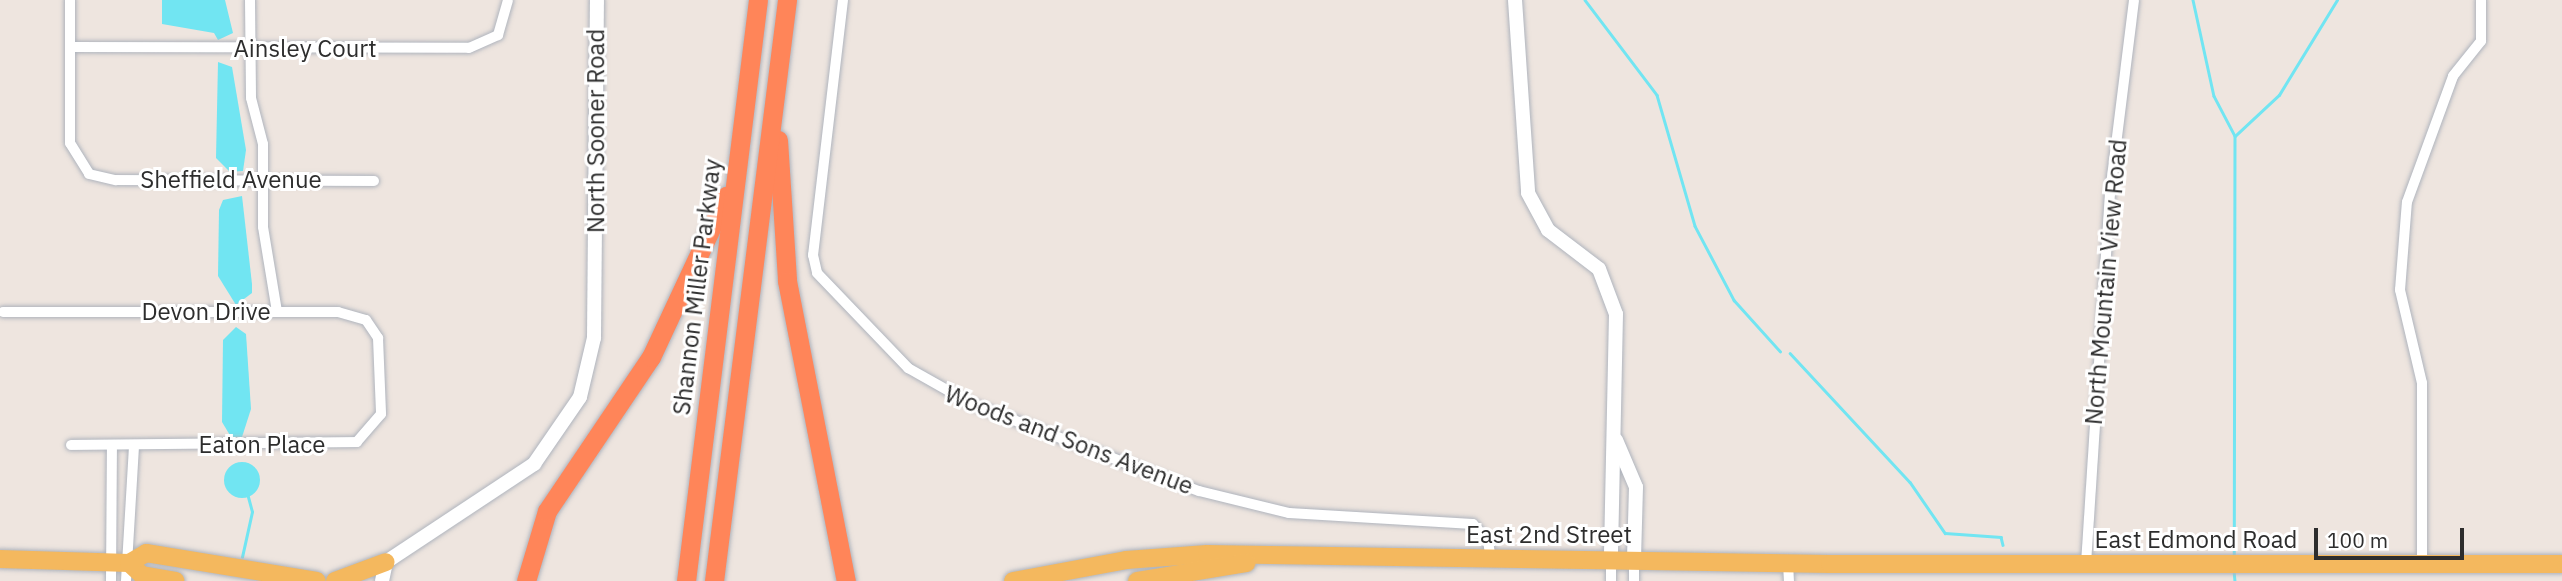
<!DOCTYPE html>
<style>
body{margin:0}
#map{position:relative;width:2562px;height:581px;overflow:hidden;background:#eee5df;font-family:"IBM Plex Sans",sans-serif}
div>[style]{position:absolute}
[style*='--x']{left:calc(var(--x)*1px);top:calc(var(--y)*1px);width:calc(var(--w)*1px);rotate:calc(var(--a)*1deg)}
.water>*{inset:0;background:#71e5f2}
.round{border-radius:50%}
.stream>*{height:2.5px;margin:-1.25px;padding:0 1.25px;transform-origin:1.25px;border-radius:1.25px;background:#71e5f2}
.roads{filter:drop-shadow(0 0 2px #afb4bd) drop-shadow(0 0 2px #afb4bd)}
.minor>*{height:10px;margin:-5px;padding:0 5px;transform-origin:5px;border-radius:5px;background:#fff}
.tertiary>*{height:14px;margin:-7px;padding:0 7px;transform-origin:7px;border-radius:7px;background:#fff}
.primary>*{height:18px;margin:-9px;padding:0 9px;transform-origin:9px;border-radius:9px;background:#f4b85e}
.motorway>*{height:19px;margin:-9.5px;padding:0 9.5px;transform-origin:9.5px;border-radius:9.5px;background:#ff8559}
span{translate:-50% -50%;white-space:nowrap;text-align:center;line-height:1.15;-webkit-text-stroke:6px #fff;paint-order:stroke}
.street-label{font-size:24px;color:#2d2d2d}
.scale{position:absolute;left:2314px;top:528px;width:150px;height:32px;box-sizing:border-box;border:4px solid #2d2d2d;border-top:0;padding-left:9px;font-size:21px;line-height:24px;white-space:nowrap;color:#2d2d2d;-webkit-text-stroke:5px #fff;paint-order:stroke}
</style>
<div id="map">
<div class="water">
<i style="clip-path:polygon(162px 0,225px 0,233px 33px,218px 40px,214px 33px,162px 24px)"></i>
<i style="clip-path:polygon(218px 62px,232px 67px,246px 150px,243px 171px,230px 172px,216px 158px)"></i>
<i style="clip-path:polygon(242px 196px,252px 284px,252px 293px,236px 305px,218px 276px,219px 210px,223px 200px)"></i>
<i style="clip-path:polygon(236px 327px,246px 334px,251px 409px,242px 437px,231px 437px,222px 422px,223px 340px)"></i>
<i class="round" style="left:224px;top:462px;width:36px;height:36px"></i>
</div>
<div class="stream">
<i style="--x:1585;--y:0;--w:119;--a:52.8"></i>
<i style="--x:1657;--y:95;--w:136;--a:73.8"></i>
<i style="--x:1695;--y:226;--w:84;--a:62.2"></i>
<i style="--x:1734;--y:300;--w:69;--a:48"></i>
<i style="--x:2193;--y:0;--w:98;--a:77.7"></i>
<i style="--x:2214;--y:96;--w:45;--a:62.3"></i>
<i style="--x:2235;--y:136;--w:421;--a:90.1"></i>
<i style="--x:2235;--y:136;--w:60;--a:-43"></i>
<i style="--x:2279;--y:95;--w:111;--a:-58.6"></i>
<i style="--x:1790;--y:353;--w:176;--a:47.1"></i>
<i style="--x:1910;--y:482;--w:62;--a:55.5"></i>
<i style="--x:1945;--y:533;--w:56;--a:4.1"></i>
<i style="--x:2001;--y:537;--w:8;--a:76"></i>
<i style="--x:242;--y:557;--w:46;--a:-77.5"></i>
<i style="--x:252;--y:512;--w:16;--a:-105"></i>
<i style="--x:2234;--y:570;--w:11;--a:85"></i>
</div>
<div class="roads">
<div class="minor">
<i style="--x:70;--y:0;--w:143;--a:90"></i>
<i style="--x:70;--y:143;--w:36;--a:58"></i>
<i style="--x:89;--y:174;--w:28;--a:13"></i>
<i style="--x:116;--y:180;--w:258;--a:0.2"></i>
<i style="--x:250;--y:0;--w:98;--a:89.4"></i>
<i style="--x:251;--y:98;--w:48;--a:75.4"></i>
<i style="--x:263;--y:144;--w:83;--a:90"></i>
<i style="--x:263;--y:227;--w:86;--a:80.6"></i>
<i style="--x:843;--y:0;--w:257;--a:96.7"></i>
<i style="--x:813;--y:255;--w:18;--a:77"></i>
<i style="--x:817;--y:273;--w:132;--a:46.2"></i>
<i style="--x:908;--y:368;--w:73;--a:29.4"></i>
<i style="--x:972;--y:404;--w:243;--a:21"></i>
<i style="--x:1199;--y:491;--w:93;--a:13.7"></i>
<i style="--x:1289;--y:513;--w:184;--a:3.4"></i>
<i style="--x:1473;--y:524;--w:23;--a:49"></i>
<i style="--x:1488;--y:541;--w:18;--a:81"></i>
<i style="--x:70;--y:47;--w:399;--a:0.1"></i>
<i style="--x:469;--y:48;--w:32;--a:-24"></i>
<i style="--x:498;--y:35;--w:36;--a:-74"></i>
<i style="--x:3;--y:312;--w:335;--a:0"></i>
<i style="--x:338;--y:312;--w:29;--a:16"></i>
<i style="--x:366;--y:320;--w:22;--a:56"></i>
<i style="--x:378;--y:338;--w:76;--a:87.7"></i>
<i style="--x:381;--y:414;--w:37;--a:131"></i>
<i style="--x:357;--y:442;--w:286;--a:179.4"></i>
<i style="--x:1788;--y:563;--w:18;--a:87"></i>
<i style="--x:2086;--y:564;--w:372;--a:-86.3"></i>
<i style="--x:2110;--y:193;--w:194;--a:-82.9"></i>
<i style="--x:2422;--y:564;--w:181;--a:-90"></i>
<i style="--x:2422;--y:383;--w:96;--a:-103.3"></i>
<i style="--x:2400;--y:290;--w:88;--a:-85.5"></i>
<i style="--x:2407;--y:202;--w:134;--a:-69.9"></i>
<i style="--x:2453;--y:76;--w:45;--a:-51.3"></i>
<i style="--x:2481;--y:41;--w:41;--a:-90"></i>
<i style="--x:111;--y:581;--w:135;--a:-89.6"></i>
<i style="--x:126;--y:581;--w:135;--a:-86.6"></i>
<i style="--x:1611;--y:581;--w:22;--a:-90"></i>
<i style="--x:1634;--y:581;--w:22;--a:-90"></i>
</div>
<div class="tertiary">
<i style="--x:1515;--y:0;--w:193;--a:86.1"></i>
<i style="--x:1528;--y:193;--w:42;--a:61.6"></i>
<i style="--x:1548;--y:230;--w:64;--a:37.4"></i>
<i style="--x:1599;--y:269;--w:48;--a:69.3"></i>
<i style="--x:1616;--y:314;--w:245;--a:91.2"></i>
<i style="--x:1616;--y:440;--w:51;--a:66.9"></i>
<i style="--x:1636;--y:487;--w:72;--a:91.6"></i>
<i style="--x:382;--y:581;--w:19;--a:-78"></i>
<i style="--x:386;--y:562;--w:178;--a:-33.5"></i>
<i style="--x:534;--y:464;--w:81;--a:-55.5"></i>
<i style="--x:580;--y:397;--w:61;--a:-76.7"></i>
<i style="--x:594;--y:338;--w:338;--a:-89.5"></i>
</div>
<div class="primary">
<i style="--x:0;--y:559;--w:129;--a:1.8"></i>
<i style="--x:129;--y:563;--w:20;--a:-30"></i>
<i style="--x:146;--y:553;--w:173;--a:9.3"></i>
<i style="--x:129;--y:563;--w:18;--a:43"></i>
<i style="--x:142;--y:575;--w:34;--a:10"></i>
<i style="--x:335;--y:581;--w:54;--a:-20.4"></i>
<i style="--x:1013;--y:581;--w:115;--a:-10.5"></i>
<i style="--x:1126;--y:560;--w:81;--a:-4.2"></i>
<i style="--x:1207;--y:554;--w:623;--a:0.92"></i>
<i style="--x:1830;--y:564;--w:732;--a:0"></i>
<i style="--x:1137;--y:581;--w:111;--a:-9.3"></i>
</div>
<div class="motorway">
<i style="--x:778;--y:140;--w:141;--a:86.3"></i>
<i style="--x:787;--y:281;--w:306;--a:78.9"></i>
<i style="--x:526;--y:581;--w:73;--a:-73.3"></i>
<i style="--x:547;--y:511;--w:186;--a:-56"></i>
<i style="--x:651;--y:357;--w:178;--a:-65"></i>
<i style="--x:686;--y:581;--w:585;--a:-82.94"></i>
<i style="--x:714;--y:581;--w:586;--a:-82.84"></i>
</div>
</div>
<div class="street-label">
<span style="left:305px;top:49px">Ainsley Court</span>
<span style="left:596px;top:131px;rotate:-90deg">North Sooner Road</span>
<span style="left:231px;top:180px">Sheffield Avenue</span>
<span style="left:2106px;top:282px;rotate:-85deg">North Mountain View Road</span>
<span style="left:697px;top:287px;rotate:-83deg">Shannon Miller Parkway</span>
<span style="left:206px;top:312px">Devon Drive</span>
<span style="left:1069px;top:440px;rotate:21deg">Woods and Sons Avenue</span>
<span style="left:262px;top:445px">Eaton Place</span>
<span style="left:1549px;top:535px">East 2nd Street</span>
<span style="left:2196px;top:540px">East Edmond Road</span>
</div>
<div class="scale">100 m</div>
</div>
